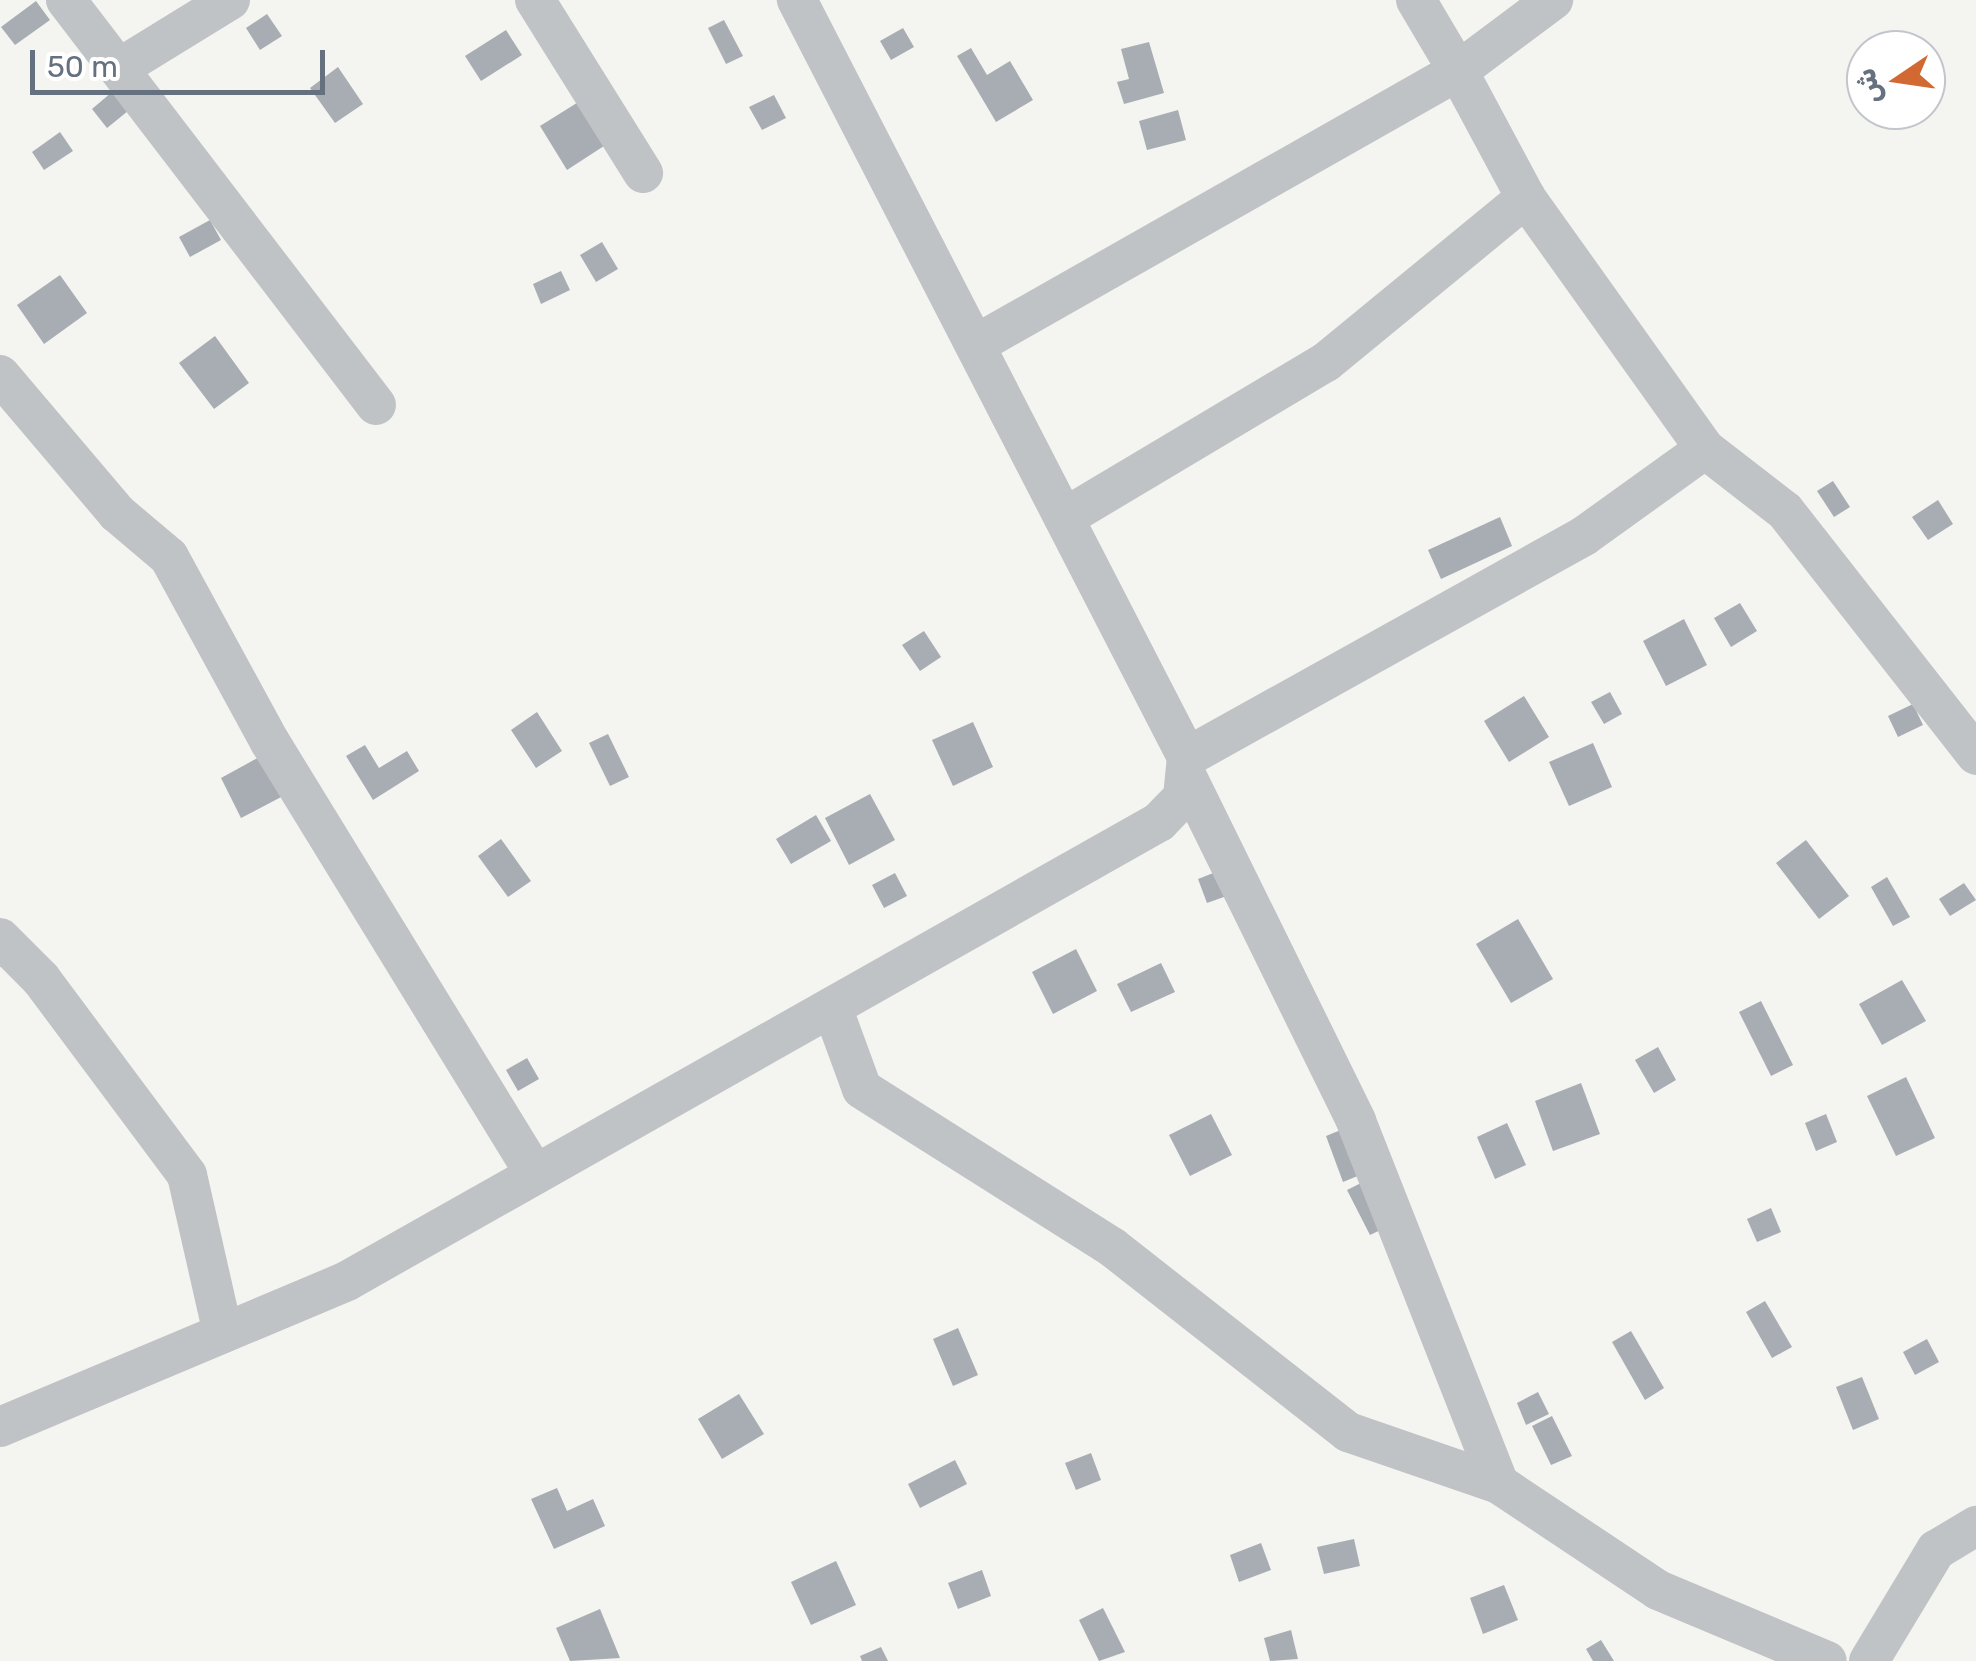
<!DOCTYPE html>
<meta charset="utf-8">
<style>
body{margin:0}
#map{position:relative;width:1976px;height:1661px;overflow:hidden;background:#f4f4f1;font-family:Rubik,"Noto Sans Arabic",sans-serif}
div>[style]{position:absolute}
[style*='--x']{left:calc(var(--x)*1px);top:calc(var(--y)*1px);width:calc(var(--w)*1px);rotate:calc(var(--a)*1deg)}
.building>*{inset:0;background:#a8adb3}
.street>*{height:40px;margin:-20px;padding:0 20px;transform-origin:20px;border-radius:20px;background:#c0c3c6}
span{translate:-50% -50%;white-space:nowrap;text-align:center;line-height:1.15;-webkit-text-stroke:10px #fff;paint-order:stroke}
.north{position:absolute;left:1846px;top:30px;width:100px;height:100px;box-sizing:border-box;background:#fff;border:2px solid #c2c6cc;border-radius:50%;rotate:257deg;font-size:28px;font-weight:700;line-height:40px;text-align:center;color:#66717f}
.north::after{content:'';display:block;margin:auto;width:35px;height:45px;background:#d36932;clip-path:polygon(50% 0,100% 100%,50% 72%,0 100%)}
.scale{position:absolute;left:30px;top:50px;width:295px;height:45px;box-sizing:border-box;border:5px solid #66717f;border-top:0;padding-left:12px;font-size:30px;line-height:35px;white-space:nowrap;color:#66717f;-webkit-text-stroke:8px #fff;paint-order:stroke}
</style>
<div id="map">
<div class="building">
<i style="clip-path:polygon(36px 1px,50px 20px,15px 45px,1px 27px)"></i>
<i style="clip-path:polygon(267px 14px,282px 36px,260px 50px,246px 28px)"></i>
<i style="clip-path:polygon(724px 20px,743px 56px,726px 64px,708px 28px)"></i>
<i style="clip-path:polygon(903px 28px,914px 47px,891px 60px,880px 41px)"></i>
<i style="clip-path:polygon(506px 30px,522px 55px,481px 81px,465px 56px)"></i>
<i style="clip-path:polygon(1149px 42px,1164px 93px,1124px 104px,1117px 82px,1129px 79px,1121px 49px)"></i>
<i style="clip-path:polygon(971px 48px,987px 75px,1010px 61px,1033px 100px,996px 122px,957px 56px)"></i>
<i style="clip-path:polygon(338px 67px,363px 104px,335px 123px,310px 88px)"></i>
<i style="clip-path:polygon(112px 92px,128px 111px,107px 128px,92px 109px)"></i>
<i style="clip-path:polygon(774px 95px,786px 118px,762px 130px,749px 107px)"></i>
<i style="clip-path:polygon(580px 101px,607px 144px,567px 170px,540px 126px)"></i>
<i style="clip-path:polygon(1178px 110px,1186px 140px,1147px 150px,1139px 121px)"></i>
<i style="clip-path:polygon(60px 132px,73px 151px,44px 170px,32px 152px)"></i>
<i style="clip-path:polygon(210px 220px,221px 240px,190px 257px,179px 237px)"></i>
<i style="clip-path:polygon(602px 242px,618px 269px,596px 282px,580px 255px)"></i>
<i style="clip-path:polygon(561px 271px,570px 290px,541px 304px,533px 284px)"></i>
<i style="clip-path:polygon(60px 275px,87px 313px,44px 344px,17px 305px)"></i>
<i style="clip-path:polygon(215px 336px,249px 383px,214px 409px,179px 363px)"></i>
<i style="clip-path:polygon(1833px 481px,1850px 507px,1834px 517px,1817px 491px)"></i>
<i style="clip-path:polygon(1938px 500px,1953px 524px,1928px 540px,1912px 517px)"></i>
<i style="clip-path:polygon(1500px 517px,1512px 546px,1441px 579px,1428px 550px)"></i>
<i style="clip-path:polygon(1740px 603px,1757px 631px,1731px 647px,1714px 618px)"></i>
<i style="clip-path:polygon(1684px 619px,1707px 665px,1666px 686px,1643px 641px)"></i>
<i style="clip-path:polygon(924px 631px,941px 657px,920px 671px,902px 645px)"></i>
<i style="clip-path:polygon(1610px 692px,1622px 714px,1604px 724px,1591px 702px)"></i>
<i style="clip-path:polygon(1524px 696px,1549px 737px,1509px 762px,1484px 721px)"></i>
<i style="clip-path:polygon(1913px 704px,1923px 725px,1898px 737px,1888px 716px)"></i>
<i style="clip-path:polygon(537px 712px,562px 751px,536px 768px,511px 730px)"></i>
<i style="clip-path:polygon(973px 722px,993px 767px,953px 786px,932px 740px)"></i>
<i style="clip-path:polygon(608px 734px,629px 777px,610px 786px,589px 743px)"></i>
<i style="clip-path:polygon(1593px 743px,1612px 787px,1569px 806px,1549px 762px)"></i>
<i style="clip-path:polygon(365px 745px,379px 768px,407px 751px,419px 771px,373px 800px,346px 756px)"></i>
<i style="clip-path:polygon(263px 755px,285px 795px,241px 818px,221px 778px)"></i>
<i style="clip-path:polygon(870px 794px,895px 840px,849px 865px,825px 818px)"></i>
<i style="clip-path:polygon(816px 815px,831px 841px,791px 864px,776px 839px)"></i>
<i style="clip-path:polygon(501px 839px,531px 881px,508px 897px,478px 856px)"></i>
<i style="clip-path:polygon(1806px 840px,1849px 896px,1819px 919px,1776px 863px)"></i>
<i style="clip-path:polygon(1226px 868px,1235px 893px,1207px 903px,1198px 879px)"></i>
<i style="clip-path:polygon(895px 873px,907px 896px,884px 908px,872px 885px)"></i>
<i style="clip-path:polygon(1887px 877px,1910px 917px,1893px 926px,1871px 887px)"></i>
<i style="clip-path:polygon(1964px 883px,1976px 900px,1950px 916px,1939px 899px)"></i>
<i style="clip-path:polygon(1518px 919px,1553px 979px,1511px 1003px,1476px 944px)"></i>
<i style="clip-path:polygon(1076px 949px,1097px 991px,1053px 1014px,1032px 972px)"></i>
<i style="clip-path:polygon(1161px 963px,1175px 992px,1131px 1012px,1117px 984px)"></i>
<i style="clip-path:polygon(1902px 980px,1926px 1021px,1882px 1045px,1859px 1004px)"></i>
<i style="clip-path:polygon(1761px 1001px,1793px 1065px,1771px 1076px,1739px 1012px)"></i>
<i style="clip-path:polygon(1658px 1047px,1676px 1080px,1654px 1093px,1635px 1060px)"></i>
<i style="clip-path:polygon(527px 1058px,539px 1079px,518px 1091px,506px 1070px)"></i>
<i style="clip-path:polygon(1906px 1077px,1935px 1138px,1896px 1156px,1867px 1096px)"></i>
<i style="clip-path:polygon(1581px 1083px,1600px 1134px,1553px 1151px,1535px 1101px)"></i>
<i style="clip-path:polygon(1211px 1114px,1232px 1155px,1190px 1176px,1169px 1135px)"></i>
<i style="clip-path:polygon(1826px 1114px,1837px 1142px,1816px 1151px,1805px 1123px)"></i>
<i style="clip-path:polygon(1507px 1123px,1526px 1165px,1495px 1179px,1477px 1137px)"></i>
<i style="clip-path:polygon(1348px 1127px,1365px 1173px,1343px 1182px,1326px 1136px)"></i>
<i style="clip-path:polygon(1371px 1178px,1393px 1224px,1370px 1235px,1347px 1190px)"></i>
<i style="clip-path:polygon(1771px 1208px,1781px 1232px,1757px 1242px,1747px 1219px)"></i>
<i style="clip-path:polygon(1765px 1301px,1792px 1347px,1772px 1358px,1746px 1312px)"></i>
<i style="clip-path:polygon(958px 1328px,978px 1375px,953px 1386px,933px 1339px)"></i>
<i style="clip-path:polygon(1631px 1331px,1664px 1388px,1645px 1400px,1612px 1342px)"></i>
<i style="clip-path:polygon(1927px 1339px,1939px 1362px,1915px 1375px,1903px 1352px)"></i>
<i style="clip-path:polygon(1862px 1377px,1879px 1419px,1853px 1430px,1836px 1387px)"></i>
<i style="clip-path:polygon(1538px 1392px,1549px 1414px,1526px 1425px,1517px 1403px)"></i>
<i style="clip-path:polygon(739px 1394px,764px 1434px,722px 1459px,698px 1419px)"></i>
<i style="clip-path:polygon(1552px 1416px,1572px 1456px,1551px 1465px,1532px 1426px)"></i>
<i style="clip-path:polygon(1091px 1453px,1101px 1480px,1076px 1490px,1065px 1463px)"></i>
<i style="clip-path:polygon(955px 1460px,967px 1484px,920px 1508px,908px 1484px)"></i>
<i style="clip-path:polygon(557px 1488px,567px 1511px,593px 1499px,605px 1526px,554px 1549px,531px 1499px)"></i>
<i style="clip-path:polygon(1354px 1539px,1360px 1566px,1324px 1574px,1317px 1547px)"></i>
<i style="clip-path:polygon(1261px 1543px,1271px 1570px,1239px 1582px,1230px 1555px)"></i>
<i style="clip-path:polygon(836px 1561px,856px 1605px,811px 1625px,791px 1582px)"></i>
<i style="clip-path:polygon(982px 1570px,991px 1596px,958px 1609px,948px 1583px)"></i>
<i style="clip-path:polygon(1504px 1585px,1518px 1620px,1483px 1634px,1470px 1598px)"></i>
<i style="clip-path:polygon(1103px 1608px,1125px 1652px,1099px 1661px,1079px 1620px)"></i>
<i style="clip-path:polygon(600px 1609px,620px 1658px,570px 1661px,556px 1628px)"></i>
<i style="clip-path:polygon(1291px 1630px,1298px 1659px,1270px 1661px,1264px 1638px)"></i>
<i style="clip-path:polygon(1601px 1640px,1614px 1661px,1593px 1661px,1586px 1649px)"></i>
<i style="clip-path:polygon(881px 1647px,888px 1661px,862px 1661px,860px 1656px)"></i>
</div>
<div class="street">
<i style="--x:66;--y:0;--w:510;--a:52.57"></i>
<i style="--x:535;--y:0;--w:204;--a:58"></i>
<i style="--x:1416;--y:0;--w:82;--a:59.4"></i>
<i style="--x:1458;--y:71;--w:119;--a:-36.8"></i>
<i style="--x:121;--y:67;--w:128;--a:-31.6"></i>
<i style="--x:975;--y:345;--w:555;--a:-29.57"></i>
<i style="--x:1458;--y:71;--w:144;--a:61.8"></i>
<i style="--x:1526;--y:198;--w:308;--a:54.5"></i>
<i style="--x:1705;--y:449;--w:101;--a:37.8"></i>
<i style="--x:1785;--y:511;--w:310;--a:51.9"></i>
<i style="--x:0;--y:375;--w:181;--a:49.7"></i>
<i style="--x:117;--y:513;--w:68;--a:40.2"></i>
<i style="--x:169;--y:557;--w:211;--a:61.4"></i>
<i style="--x:270;--y:742;--w:507;--a:58.47"></i>
<i style="--x:1064;--y:518;--w:305;--a:-30.8"></i>
<i style="--x:1326;--y:362;--w:259;--a:-39.4"></i>
<i style="--x:1187;--y:757;--w:454;--a:-29.1"></i>
<i style="--x:1584;--y:536;--w:149;--a:-35.7"></i>
<i style="--x:1188;--y:779;--w:381;--a:63.8"></i>
<i style="--x:1356;--y:1121;--w:390;--a:68.5"></i>
<i style="--x:0;--y:938;--w:58;--a:45"></i>
<i style="--x:41;--y:979;--w:244;--a:53.3"></i>
<i style="--x:187;--y:1175;--w:162;--a:77.2"></i>
<i style="--x:832;--y:1007;--w:87;--a:69.9"></i>
<i style="--x:862;--y:1089;--w:296;--a:32.3"></i>
<i style="--x:1112;--y:1247;--w:300;--a:38.1"></i>
<i style="--x:1348;--y:1432;--w:160;--a:19"></i>
<i style="--x:1499;--y:1484;--w:191;--a:33.7"></i>
<i style="--x:1658;--y:1590;--w:183;--a:22.8"></i>
<i style="--x:0;--y:1427;--w:376;--a:-22.8"></i>
<i style="--x:347;--y:1281;--w:933;--a:-29.48"></i>
<i style="--x:1159;--y:822;--w:35;--a:-46"></i>
<i style="--x:1183;--y:797;--w:40;--a:-84.3"></i>
<i style="--x:1187;--y:757;--w:852;--a:-117.26"></i>
<i style="--x:1869;--y:1661;--w:130;--a:-58.9"></i>
<i style="--x:1936;--y:1550;--w:47;--a:-31"></i>
</div>
<div class="north">ش</div>
<div class="scale">50 m</div>
</div>
